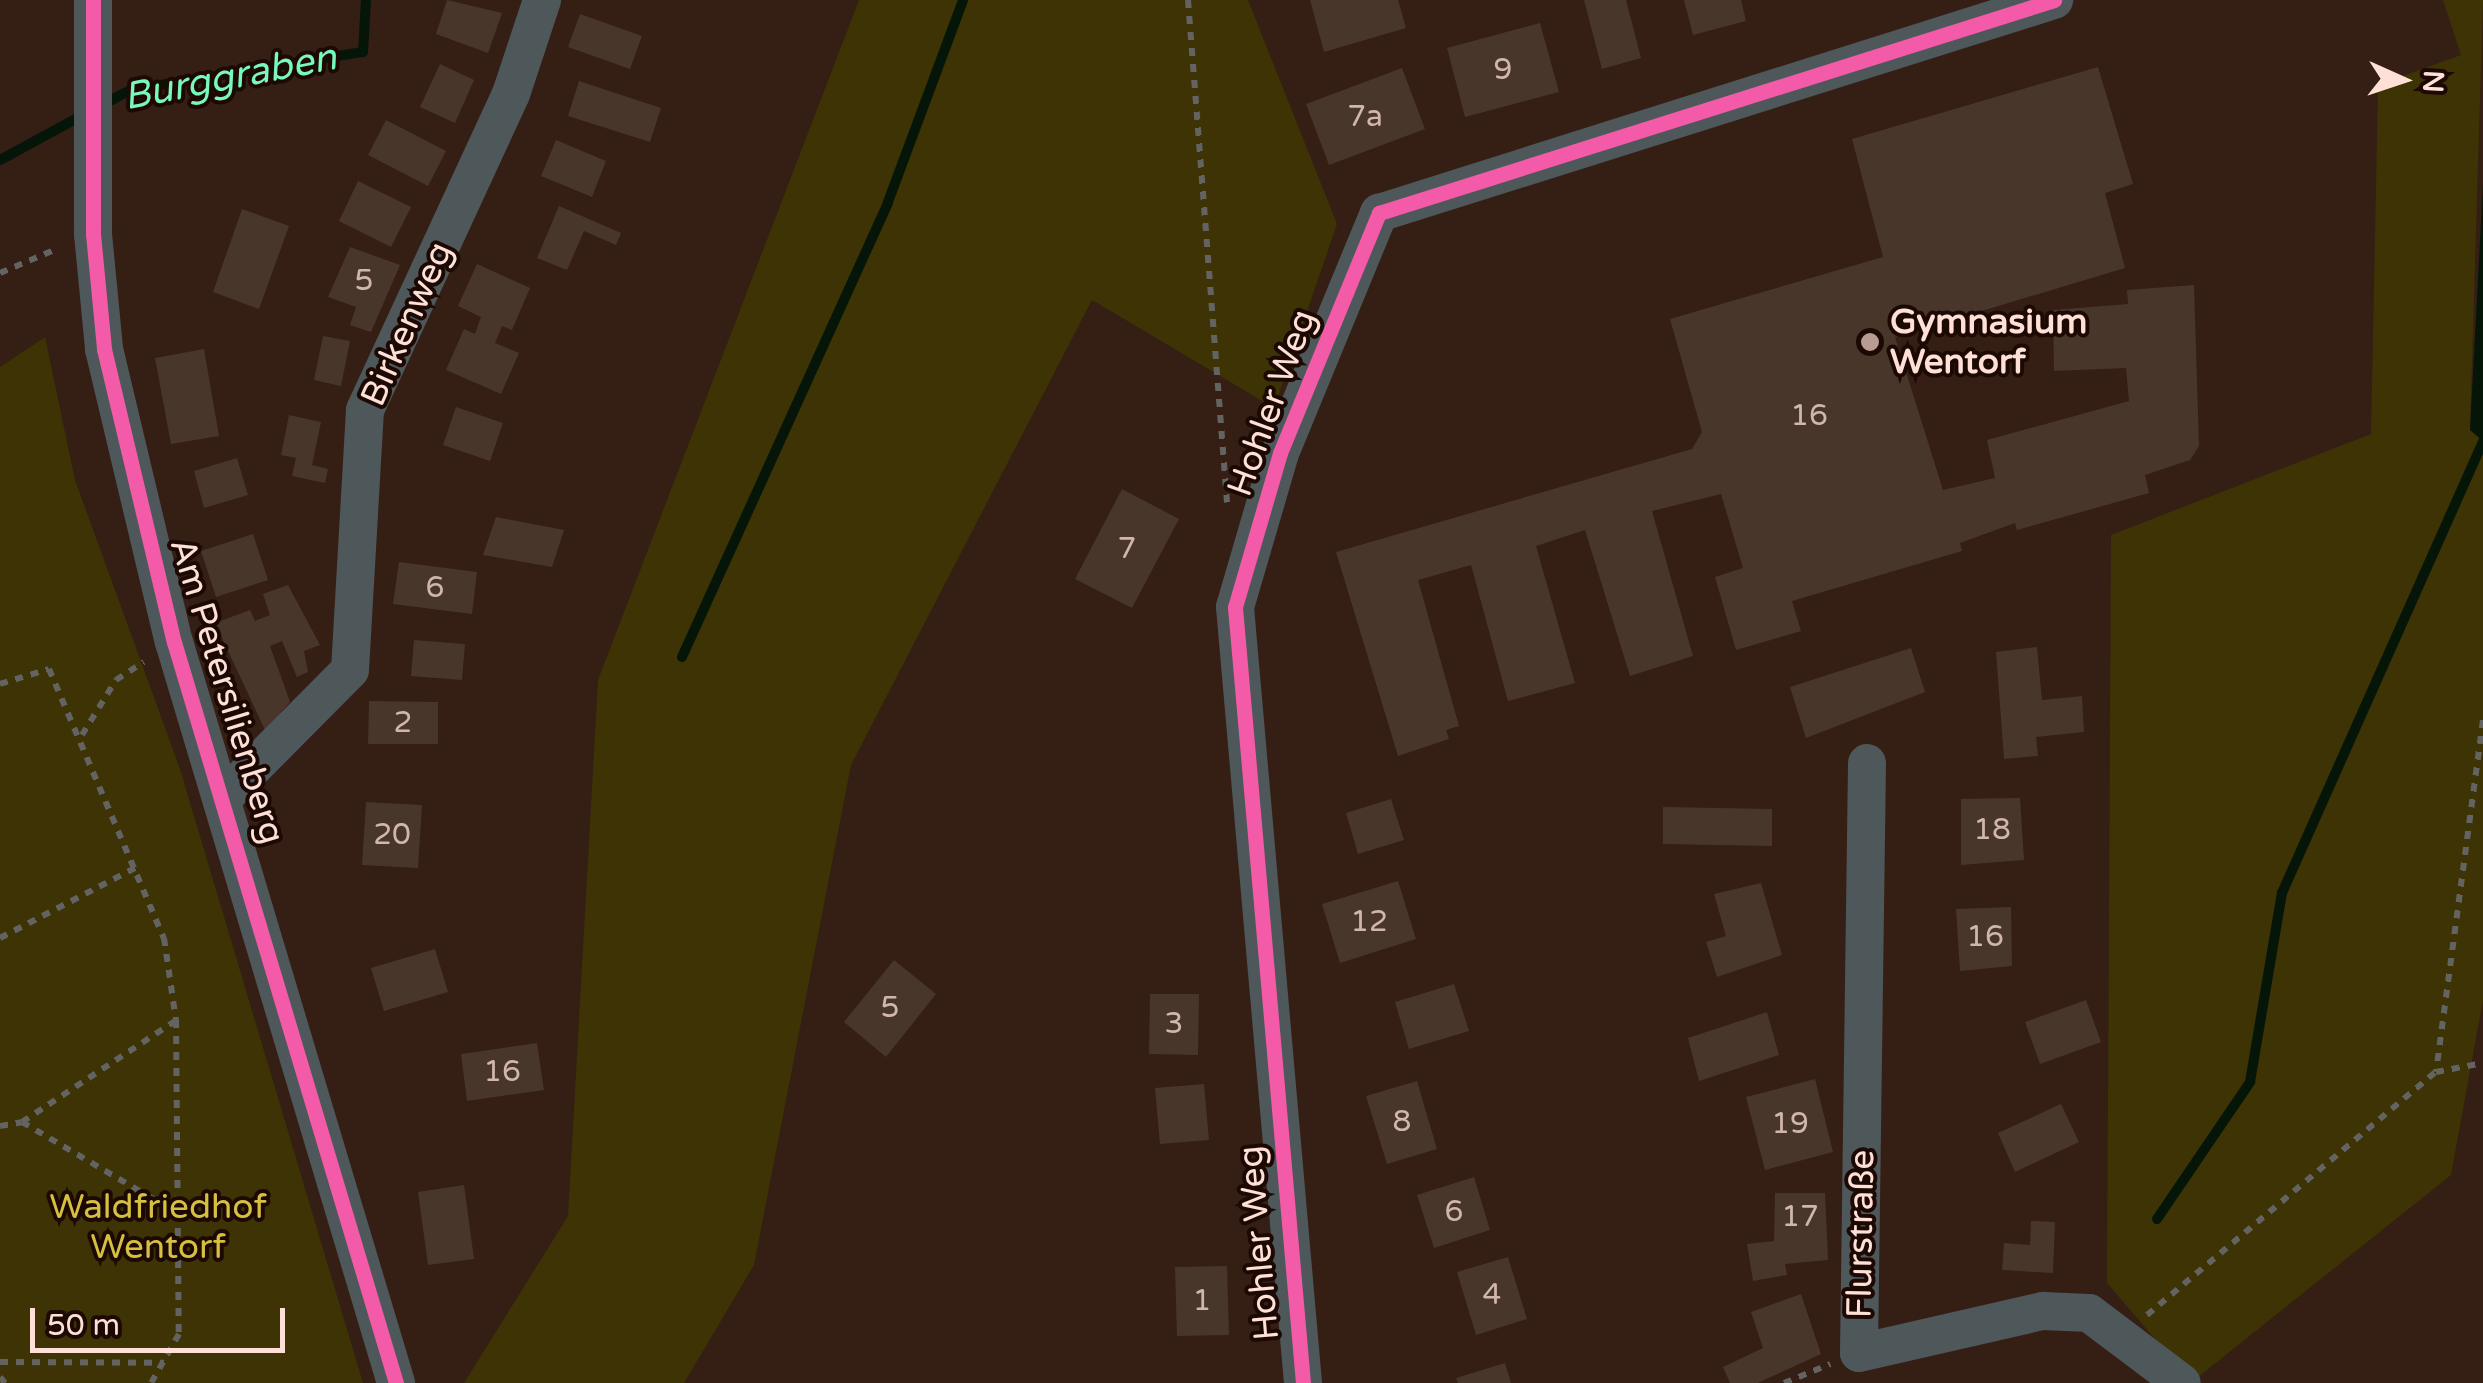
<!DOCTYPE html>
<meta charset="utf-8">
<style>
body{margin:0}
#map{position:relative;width:2483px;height:1383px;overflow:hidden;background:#351e14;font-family:"Varela Round",sans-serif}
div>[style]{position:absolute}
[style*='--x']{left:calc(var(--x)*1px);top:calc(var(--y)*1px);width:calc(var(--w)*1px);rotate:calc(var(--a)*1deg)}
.green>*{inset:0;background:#3d3304}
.water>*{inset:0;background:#051609}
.stream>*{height:10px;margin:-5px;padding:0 5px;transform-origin:5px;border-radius:5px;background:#051609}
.building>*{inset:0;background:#49362b}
.path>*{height:6px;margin-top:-3px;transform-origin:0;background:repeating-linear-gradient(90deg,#636361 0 8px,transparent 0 16px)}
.street>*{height:38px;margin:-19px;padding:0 19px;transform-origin:19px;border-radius:19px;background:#4e5759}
.cycleway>*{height:15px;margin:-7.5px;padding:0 7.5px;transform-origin:7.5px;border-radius:7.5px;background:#f35aa7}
.dots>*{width:28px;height:28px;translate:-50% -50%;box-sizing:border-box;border:5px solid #1c0904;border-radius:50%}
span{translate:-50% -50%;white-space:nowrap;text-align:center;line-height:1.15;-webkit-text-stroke:8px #1c0904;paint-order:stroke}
.number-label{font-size:30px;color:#d1b6ab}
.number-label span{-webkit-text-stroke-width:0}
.poi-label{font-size:35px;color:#fee0d6;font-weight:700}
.left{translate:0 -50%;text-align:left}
.street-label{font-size:35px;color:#fee0d6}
.park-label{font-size:35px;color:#d5c13f}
.water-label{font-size:38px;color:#78f9bb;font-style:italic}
.north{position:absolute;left:2353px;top:30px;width:100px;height:100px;-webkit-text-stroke:8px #1c0904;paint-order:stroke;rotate:93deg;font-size:28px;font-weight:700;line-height:40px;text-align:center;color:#fee0d6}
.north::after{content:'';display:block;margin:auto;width:35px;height:45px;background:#fee0d6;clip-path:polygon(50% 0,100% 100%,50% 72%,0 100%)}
.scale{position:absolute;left:30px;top:1308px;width:255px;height:45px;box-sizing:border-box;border:5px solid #fee0d6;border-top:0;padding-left:12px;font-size:30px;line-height:35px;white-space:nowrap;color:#fee0d6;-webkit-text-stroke:8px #1c0904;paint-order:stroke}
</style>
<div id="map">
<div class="green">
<i style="clip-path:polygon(859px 0,1248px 0,1337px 224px,1274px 408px,1092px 300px,851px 765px,754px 1265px,684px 1383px,464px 1383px,568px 1216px,598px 680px)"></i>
<i style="clip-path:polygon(2443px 0,2483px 0,2470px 430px,2483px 441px,2483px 1000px,2451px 1175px,2192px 1382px,2107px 1283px,2111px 535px,2371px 434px,2378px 85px,2461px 55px)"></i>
<i style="clip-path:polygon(45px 337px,75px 480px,180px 769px,363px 1383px,0 1383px,0 367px)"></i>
</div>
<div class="water">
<i style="clip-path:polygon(2483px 184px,2483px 441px,2470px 430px)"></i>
</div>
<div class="stream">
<i style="--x:102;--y:105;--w:32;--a:-28"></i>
<i style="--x:130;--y:90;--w:236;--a:-9.3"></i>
<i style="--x:363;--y:52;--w:52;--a:-86.7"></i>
<i style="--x:0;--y:160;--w:94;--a:-28.5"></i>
<i style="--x:682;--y:657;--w:499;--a:-65.6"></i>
<i style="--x:888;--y:202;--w:215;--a:-69.6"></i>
<i style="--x:2157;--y:1219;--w:166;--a:-55.8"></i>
<i style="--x:2250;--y:1082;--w:192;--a:-80.4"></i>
<i style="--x:2282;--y:893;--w:494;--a:-66"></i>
</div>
<div class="building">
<i style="clip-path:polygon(447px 0,502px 13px,488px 53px,436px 34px)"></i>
<i style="clip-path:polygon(1310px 0,1398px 0,1406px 28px,1324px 52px)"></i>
<i style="clip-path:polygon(1584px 0,1626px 0,1641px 58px,1602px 69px)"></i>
<i style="clip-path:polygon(1684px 0,1741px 0,1746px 21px,1693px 35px)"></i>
<i style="clip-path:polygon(580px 14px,642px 36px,630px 69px,568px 47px)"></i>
<i style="clip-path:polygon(1540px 23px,1559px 92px,1465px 117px,1447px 48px)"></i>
<i style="clip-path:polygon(440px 64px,474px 80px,455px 123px,420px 107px)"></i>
<i style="clip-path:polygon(2098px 67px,2133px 184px,2105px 193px,2125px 268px,1895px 337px,1943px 490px,1995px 478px,1987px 440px,2129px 401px,2126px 368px,2054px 371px,2053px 310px,2128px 304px,2127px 290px,2194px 285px,2199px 446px,2190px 460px,2145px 475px,2149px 493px,2017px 530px,2015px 523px,1960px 543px,1962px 551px,1792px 601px,1801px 631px,1736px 650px,1715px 577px,1743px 568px,1721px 494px,1652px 511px,1693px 656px,1630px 676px,1585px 530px,1536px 546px,1575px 683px,1508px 701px,1471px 565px,1418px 580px,1459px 726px,1446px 730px,1449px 739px,1398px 756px,1336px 552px,1692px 449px,1702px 432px,1670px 319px,1883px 257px,1852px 139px)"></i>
<i style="clip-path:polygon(1402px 68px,1425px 129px,1329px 165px,1306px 104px)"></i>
<i style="clip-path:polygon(579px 81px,661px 108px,650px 142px,568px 116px)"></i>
<i style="clip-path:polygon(386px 120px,446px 151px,428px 186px,368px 155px)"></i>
<i style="clip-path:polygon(556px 140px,606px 161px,592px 197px,541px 176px)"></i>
<i style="clip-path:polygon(358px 181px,411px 207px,391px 247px,339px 221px)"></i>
<i style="clip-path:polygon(559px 206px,621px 233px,616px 245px,584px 231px,567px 270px,537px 258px)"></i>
<i style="clip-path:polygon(242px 209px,289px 226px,259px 309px,213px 292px)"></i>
<i style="clip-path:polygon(350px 247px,400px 265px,371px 332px,350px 325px,356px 307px,328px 297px)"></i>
<i style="clip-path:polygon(477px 264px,530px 288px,512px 330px,502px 326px,495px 343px,519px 353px,501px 394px,446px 370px,464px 329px,475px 334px,481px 317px,458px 306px)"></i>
<i style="clip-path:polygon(323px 336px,350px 341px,341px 386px,314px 380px)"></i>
<i style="clip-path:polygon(204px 349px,219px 436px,171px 444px,155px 358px)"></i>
<i style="clip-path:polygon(456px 407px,503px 423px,490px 461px,443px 445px)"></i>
<i style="clip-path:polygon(289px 415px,321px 422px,312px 465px,328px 469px,325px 483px,292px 476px,296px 458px,281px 455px)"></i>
<i style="clip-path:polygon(237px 458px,248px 495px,204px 508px,194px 471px)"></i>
<i style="clip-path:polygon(1122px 489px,1179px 519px,1132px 608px,1075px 579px)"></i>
<i style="clip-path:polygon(496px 517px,564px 530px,552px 567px,483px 555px)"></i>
<i style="clip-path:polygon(253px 534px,268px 580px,216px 597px,201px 551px)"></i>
<i style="clip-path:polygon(399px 562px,477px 572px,472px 614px,393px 604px)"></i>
<i style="clip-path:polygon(288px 585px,320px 645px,304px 651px,308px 672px,297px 677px,282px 641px,270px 646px,290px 702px,265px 730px,215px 623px,250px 610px,255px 621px,270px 615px,263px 594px)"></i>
<i style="clip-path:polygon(414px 640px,465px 644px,462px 680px,411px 676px)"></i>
<i style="clip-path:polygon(2037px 647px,2042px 700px,2082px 696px,2084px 732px,2036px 737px,2038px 756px,2004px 759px,1996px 652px)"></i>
<i style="clip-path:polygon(1911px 648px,1925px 692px,1806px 738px,1790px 687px)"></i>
<i style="clip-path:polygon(369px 701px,438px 702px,438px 744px,368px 744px)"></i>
<i style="clip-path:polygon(2020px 798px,2024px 860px,1961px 865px,1961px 799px)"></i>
<i style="clip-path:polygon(1391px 799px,1404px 840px,1358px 854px,1346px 813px)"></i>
<i style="clip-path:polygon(366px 802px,422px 805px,418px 868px,362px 865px)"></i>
<i style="clip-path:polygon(1663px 807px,1772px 809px,1772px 846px,1663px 844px)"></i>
<i style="clip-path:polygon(1398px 881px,1416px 939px,1340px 963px,1322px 904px)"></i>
<i style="clip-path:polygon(1761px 883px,1782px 955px,1717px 977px,1706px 942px,1726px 936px,1714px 894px)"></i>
<i style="clip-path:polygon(2011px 907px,2012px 966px,1960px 971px,1956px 909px)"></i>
<i style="clip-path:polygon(435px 949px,448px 992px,384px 1011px,371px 968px)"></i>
<i style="clip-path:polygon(894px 960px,936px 994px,886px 1057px,844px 1022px)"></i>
<i style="clip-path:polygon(1454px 984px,1469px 1031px,1409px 1049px,1395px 1002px)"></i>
<i style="clip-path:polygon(1150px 994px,1199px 994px,1198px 1055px,1149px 1054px)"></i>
<i style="clip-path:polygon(2086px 1000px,2101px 1042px,2040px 1064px,2025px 1022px)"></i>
<i style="clip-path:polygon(1767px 1012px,1779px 1055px,1699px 1081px,1688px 1038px)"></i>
<i style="clip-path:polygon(537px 1043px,544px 1090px,467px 1101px,461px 1054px)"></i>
<i style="clip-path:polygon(1815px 1079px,1833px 1152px,1765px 1170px,1746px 1097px)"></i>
<i style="clip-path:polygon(1417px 1081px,1437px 1149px,1387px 1164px,1366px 1096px)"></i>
<i style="clip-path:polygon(1204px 1084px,1209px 1140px,1160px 1144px,1155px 1088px)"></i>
<i style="clip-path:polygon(2061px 1104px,2079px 1142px,2015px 1172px,1998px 1133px)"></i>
<i style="clip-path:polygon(1474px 1177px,1490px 1230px,1434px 1248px,1417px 1195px)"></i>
<i style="clip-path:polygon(464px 1185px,474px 1259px,428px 1265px,418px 1192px)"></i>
<i style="clip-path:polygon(1775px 1193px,1825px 1193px,1828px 1260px,1785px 1264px,1787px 1275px,1753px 1281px,1747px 1244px,1774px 1241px)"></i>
<i style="clip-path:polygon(2031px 1221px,2055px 1222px,2053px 1273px,2002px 1270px,2004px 1243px,2030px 1245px)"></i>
<i style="clip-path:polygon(1508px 1257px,1527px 1319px,1476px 1335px,1457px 1272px)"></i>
<i style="clip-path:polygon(1227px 1266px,1229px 1335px,1177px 1336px,1175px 1267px)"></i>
<i style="clip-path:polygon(1801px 1294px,1821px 1354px,1758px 1383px,1730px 1383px,1723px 1367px,1763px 1348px,1751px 1312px)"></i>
<i style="clip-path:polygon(1505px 1363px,1511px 1383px,1458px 1383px,1456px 1378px)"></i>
</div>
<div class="path">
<i style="--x:1188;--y:0;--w:504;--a:85.56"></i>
<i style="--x:0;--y:273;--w:64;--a:-23"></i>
<i style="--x:0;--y:684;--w:51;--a:-17"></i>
<i style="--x:49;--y:669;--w:293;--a:66.9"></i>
<i style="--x:164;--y:938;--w:83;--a:81.7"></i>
<i style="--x:176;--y:1020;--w:314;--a:89.5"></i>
<i style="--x:179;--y:1334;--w:56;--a:119.7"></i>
<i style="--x:2483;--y:720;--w:355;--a:97.6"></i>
<i style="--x:2436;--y:1072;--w:48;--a:-10.8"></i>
<i style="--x:82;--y:735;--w:65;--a:-58.3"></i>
<i style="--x:116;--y:680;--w:33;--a:-33"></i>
<i style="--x:0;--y:938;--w:154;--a:-27.4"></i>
<i style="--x:22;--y:1122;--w:182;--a:30.4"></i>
<i style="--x:0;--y:1126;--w:22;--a:-10"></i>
<i style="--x:22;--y:1122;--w:183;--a:-33.4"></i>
<i style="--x:2147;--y:1315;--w:378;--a:-40.1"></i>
<i style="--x:0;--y:1362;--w:164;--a:0.3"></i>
<i style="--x:0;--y:1377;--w:8;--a:50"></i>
<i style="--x:1784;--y:1383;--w:50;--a:-22.4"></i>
</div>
<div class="street">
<i style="--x:93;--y:0;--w:234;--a:90"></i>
<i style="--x:93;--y:234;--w:116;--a:84.5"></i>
<i style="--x:104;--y:349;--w:301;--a:76.6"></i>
<i style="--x:174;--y:642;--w:774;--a:73.32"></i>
<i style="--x:1867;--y:763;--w:590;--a:90.78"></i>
<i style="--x:1859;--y:1353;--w:189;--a:-12.9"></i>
<i style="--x:2043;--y:1311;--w:46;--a:2.5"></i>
<i style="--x:2089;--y:1313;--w:116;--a:37"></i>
<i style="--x:225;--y:796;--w:177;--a:-45.2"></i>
<i style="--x:350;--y:670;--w:260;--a:-86.7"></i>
<i style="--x:365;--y:410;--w:348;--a:-65.2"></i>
<i style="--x:511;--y:94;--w:99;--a:-71.7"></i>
<i style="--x:1303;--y:1383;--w:779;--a:-95.01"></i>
<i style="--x:1235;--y:607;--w:160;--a:-73.7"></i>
<i style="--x:1280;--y:453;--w:260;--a:-67.6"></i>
<i style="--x:1379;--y:213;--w:708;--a:-17.51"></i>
</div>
<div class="cycleway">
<i style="--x:93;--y:0;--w:234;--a:90"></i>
<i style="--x:93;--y:234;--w:116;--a:84.5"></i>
<i style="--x:104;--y:349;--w:301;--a:76.6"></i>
<i style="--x:174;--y:642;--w:774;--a:73.32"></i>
<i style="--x:1303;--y:1383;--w:779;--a:-95.01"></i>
<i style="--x:1235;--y:607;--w:160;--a:-73.7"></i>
<i style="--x:1280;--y:453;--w:260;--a:-67.6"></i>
<i style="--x:1379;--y:213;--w:708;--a:-17.51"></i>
</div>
<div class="dots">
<i style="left:1870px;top:342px;background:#b89c92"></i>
</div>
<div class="number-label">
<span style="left:1503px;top:70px">9</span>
<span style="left:1365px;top:117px">7a</span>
<span style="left:364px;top:281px">5</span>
<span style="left:1809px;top:416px">16</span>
<span style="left:1127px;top:549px">7</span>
<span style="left:435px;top:588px">6</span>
<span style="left:403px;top:723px">2</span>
<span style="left:1992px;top:830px">18</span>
<span style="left:392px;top:835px">20</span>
<span style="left:1369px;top:922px">12</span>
<span style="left:1985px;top:937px">16</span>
<span style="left:890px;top:1008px">5</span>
<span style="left:1174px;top:1024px">3</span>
<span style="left:502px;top:1072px">16</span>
<span style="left:1402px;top:1122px">8</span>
<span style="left:1790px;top:1124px">19</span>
<span style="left:1454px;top:1212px">6</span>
<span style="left:1800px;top:1217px">17</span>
<span style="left:1492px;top:1295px">4</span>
<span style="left:1202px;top:1301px">1</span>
</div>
<div class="poi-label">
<span class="left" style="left:1890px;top:342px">Gymnasium<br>Wentorf</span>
</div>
<div class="street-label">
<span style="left:407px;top:324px;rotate:-66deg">Birkenweg</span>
<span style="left:1272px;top:403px;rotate:-70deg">Hohler Weg</span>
<span style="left:227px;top:691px;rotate:73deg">Am Petersilienberg</span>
<span style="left:1861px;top:1234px;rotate:-89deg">Flurstraße</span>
<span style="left:1259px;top:1243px;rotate:-95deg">Hohler Weg</span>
</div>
<div class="park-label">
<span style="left:158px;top:1227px">Waldfriedhof<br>Wentorf</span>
</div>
<div class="water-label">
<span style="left:230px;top:78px;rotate:-11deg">Burggraben</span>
</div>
<div class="north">N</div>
<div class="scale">50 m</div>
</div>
